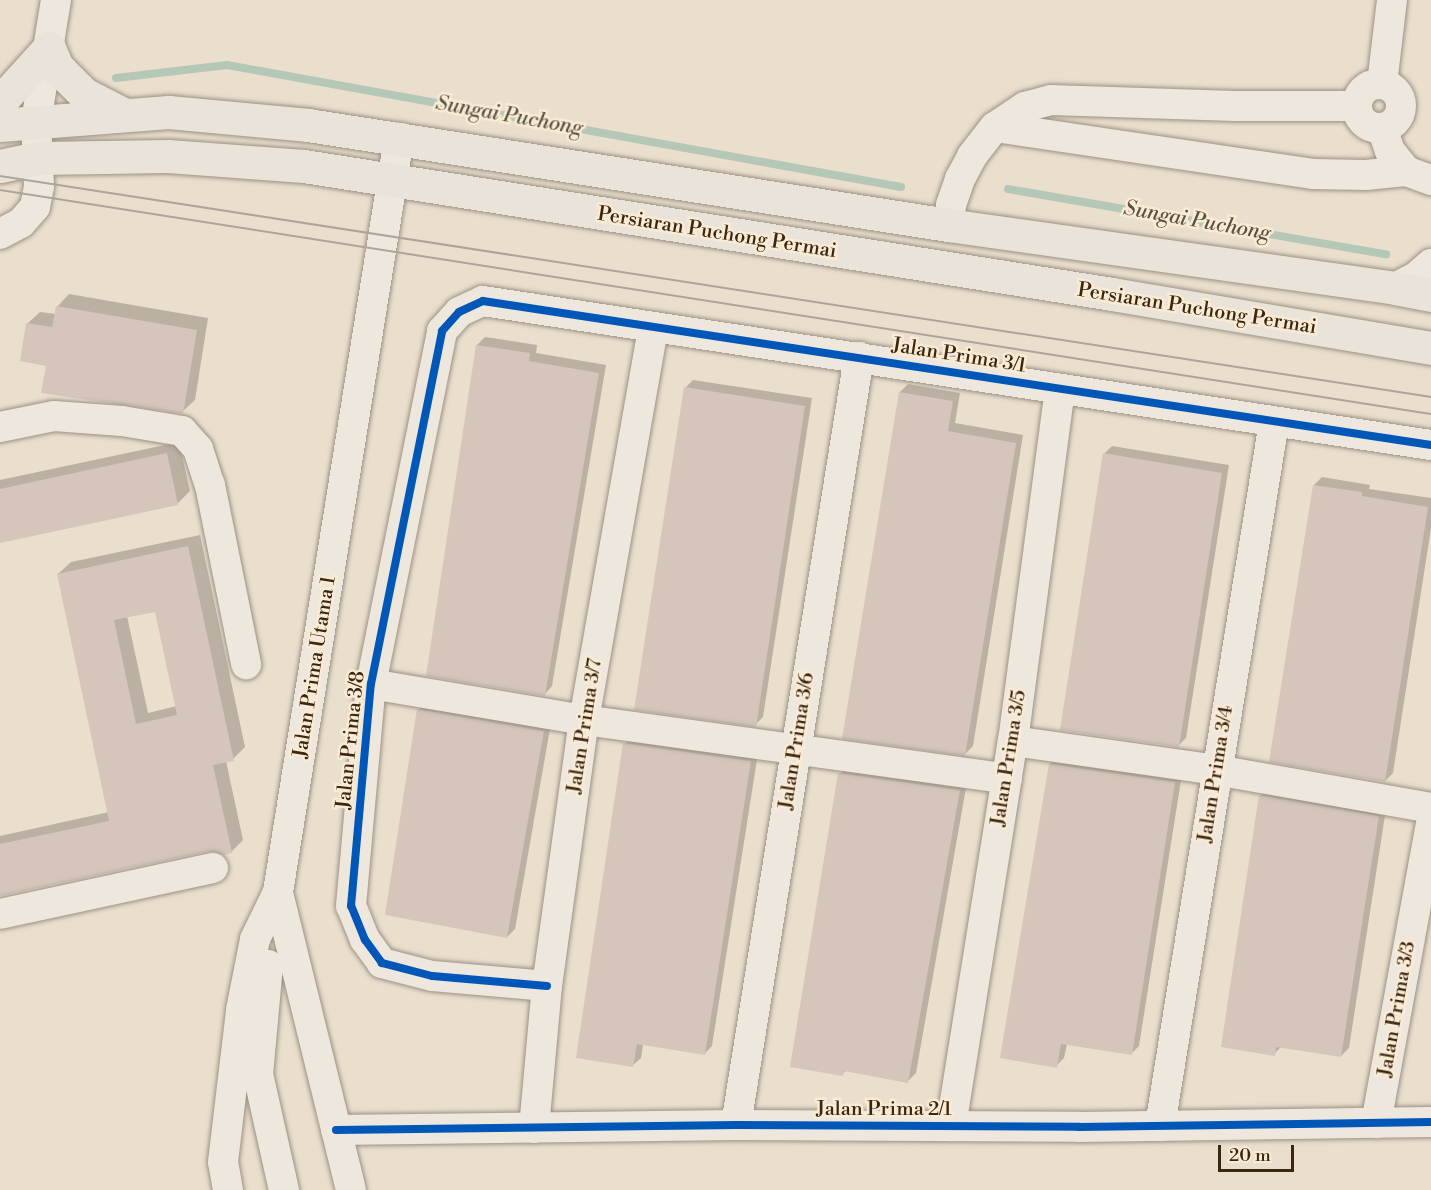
<!DOCTYPE html>
<style>
body{margin:0}
#map{position:relative;width:1431px;height:1190px;overflow:hidden;background:#eadecc;font-family:"Libre Bodoni",serif}
div>[style]{position:absolute}
[style*='--x']{left:calc(var(--x)*1px);top:calc(var(--y)*1px);width:calc(var(--w)*1px);rotate:calc(var(--a)*1deg)}
.shadow>*{inset:0;background:#0003}
.stream>*{height:8px;margin:-4px;padding:0 4px;transform-origin:4px;border-radius:4px;background:#b5c7b7}
.building>*{inset:0;background:#d6c5ba}
.roads{filter:drop-shadow(0 0 2px #9b9285) drop-shadow(0 0 2px #9b9285)}
.minor>*{height:30px;margin:-15px;padding:0 15px;transform-origin:15px;border-radius:15px;background:#ede7de}
.minor>.ring{margin:-15px;padding:0;box-sizing:content-box;background:none;border:30px solid #ede7de;border-radius:50%}
.major>*{height:33px;margin:-16.5px;padding:0 16.5px;transform-origin:16.5px;border-radius:16.5px;background:#eae3d9}
.tram>*{height:1.5px;margin:-0.75px;padding:0 0.75px;transform-origin:0.75px;border-radius:0.75px;background:#aca59c}
.cycleway>*{height:8px;margin:-4px;padding:0 4px;transform-origin:4px;border-radius:4px;background:#0057b8}
span{translate:-50% -50%;white-space:nowrap;text-align:center;line-height:1.15;-webkit-text-stroke:5px #faebd5;paint-order:stroke}
.street-label{font-size:20px;color:#3a2611}
.water-label{font-size:21px;color:#585340;font-style:italic}
.scale{position:absolute;left:1218px;top:1145px;width:76px;height:27px;box-sizing:border-box;border:3px solid #3a2611;border-top:0;padding-left:8px;font-size:18px;line-height:21px;white-space:nowrap;color:#3a2611;-webkit-text-stroke:4px #faebd5;paint-order:stroke}
</style>
<div id="map">
<div class="shadow">
<i style="clip-path:polygon(69px 294px,208px 318px,195px 400px,182px 412px,48px 365px,27px 324px,40px 312px,56px 314px,57px 307px)"></i>
<i style="clip-path:polygon(485px 337px,537px 345px,536px 353px,606px 365px,552px 686px,545px 694px,477px 345px)"></i>
<i style="clip-path:polygon(693px 380px,812px 398px,763px 717px,755px 725px,685px 388px)"></i>
<i style="clip-path:polygon(908px 384px,960px 393px,955px 423px,1023px 435px,973px 746px,965px 754px,900px 392px)"></i>
<i style="clip-path:polygon(179px 442px,190px 491px,178px 503px,0 541px,0 480px)"></i>
<i style="clip-path:polygon(1112px 446px,1229px 465px,1186px 738px,1178px 746px,1104px 454px)"></i>
<i style="clip-path:polygon(1322px 477px,1370px 485px,1369px 489px,1431px 498px,1431px 528px,1393px 773px,1385px 781px,1314px 485px)"></i>
<i style="clip-path:polygon(evenodd,200px 535px,245px 747px,233px 759px,226px 761px,243px 840px,231px 852px,209px 850px,0 895px,0 836px,109px 812px,58px 574px,71px 562px,200px 535px,156px 610px,177px 706px,148px 713px,127px 616px,156px 610px)"></i>
<i style="clip-path:polygon(426px 702px,551px 723px,515px 929px,507px 937px,418px 710px)"></i>
<i style="clip-path:polygon(633px 736px,758px 753px,712px 1046px,704px 1054px,643px 1044px,641px 1058px,633px 1065px,625px 744px)"></i>
<i style="clip-path:polygon(1058px 756px,1182px 774px,1139px 1046px,1131px 1054px,1067px 1044px,1064px 1058px,1056px 1066px,1050px 764px)"></i>
<i style="clip-path:polygon(848px 766px,967px 782px,916px 1073px,908px 1081px,847px 1070px,842px 1074px,840px 774px)"></i>
<i style="clip-path:polygon(1268px 788px,1386px 809px,1349px 1048px,1341px 1056px,1282px 1046px,1274px 1054px,1260px 796px)"></i>
</div>
<div class="stream">
<i style="--x:116;--y:78;--w:112;--a:-6.7"></i>
<i style="--x:227;--y:65;--w:685;--a:10.26"></i>
<i style="--x:1008;--y:189;--w:384;--a:9.8"></i>
</div>
<div class="building">
<i style="clip-path:polygon(56px 306px,197px 330px,183px 414px,41px 393px,46px 366px,20px 361px,26px 323px,52px 327px)"></i>
<i style="clip-path:polygon(476px 345px,530px 353px,529px 361px,599px 373px,545px 696px,426px 676px)"></i>
<i style="clip-path:polygon(684px 387px,805px 406px,756px 727px,634px 710px)"></i>
<i style="clip-path:polygon(899px 392px,953px 401px,948px 431px,1016px 443px,965px 756px,842px 739px)"></i>
<i style="clip-path:polygon(167px 453px,178px 505px,0 543px,0 489px)"></i>
<i style="clip-path:polygon(1103px 453px,1222px 473px,1179px 747px,1060px 730px)"></i>
<i style="clip-path:polygon(1313px 485px,1362px 492px,1362px 496px,1428px 507px,1385px 782px,1269px 762px)"></i>
<i style="clip-path:polygon(evenodd,188px 546px,234px 761px,213px 765px,232px 853px,224px 855px,209px 851px,0 896px,0 844px,109px 821px,57px 574px,188px 546px,155px 612px,177px 715px,136px 724px,114px 620px,155px 612px)"></i>
<i style="clip-path:polygon(417px 709px,544px 731px,507px 938px,385px 915px)"></i>
<i style="clip-path:polygon(623px 743px,751px 761px,705px 1055px,637px 1044px,633px 1067px,576px 1058px)"></i>
<i style="clip-path:polygon(1049px 764px,1175px 782px,1132px 1055px,1061px 1044px,1057px 1068px,1000px 1058px)"></i>
<i style="clip-path:polygon(838px 773px,960px 790px,908px 1083px,844px 1071px,843px 1076px,790px 1067px)"></i>
<i style="clip-path:polygon(1259px 795px,1379px 816px,1341px 1057px,1276px 1047px,1275px 1056px,1221px 1047px)"></i>
</div>
<div class="roads">
<div class="minor">
<i style="--x:1382;--y:84;--w:85;--a:-83.2"></i>
<i class="ring" style="left:1357px;top:84px;width:14px;height:14px"></i>
<i style="--x:995;--y:127;--w:321;--a:8.4"></i>
<i style="--x:1313;--y:174;--w:53;--a:1.1"></i>
<i style="--x:1366;--y:175;--w:40;--a:-5.7"></i>
<i style="--x:1382;--y:128;--w:24;--a:71"></i>
<i style="--x:1390;--y:151;--w:26;--a:51"></i>
<i style="--x:1406;--y:171;--w:27;--a:20"></i>
<i style="--x:948;--y:225;--w:20;--a:-81"></i>
<i style="--x:951;--y:205;--w:28;--a:-71"></i>
<i style="--x:960;--y:179;--w:26;--a:-62"></i>
<i style="--x:972;--y:156;--w:37;--a:-52"></i>
<i style="--x:995;--y:127;--w:36;--a:-34"></i>
<i style="--x:1025;--y:107;--w:27;--a:-15"></i>
<i style="--x:1051;--y:100;--w:184;--a:1.9"></i>
<i style="--x:1235;--y:106;--w:122;--a:0"></i>
<i style="--x:0;--y:234;--w:24;--a:-28"></i>
<i style="--x:21;--y:223;--w:21;--a:-49"></i>
<i style="--x:35;--y:207;--w:21;--a:-79"></i>
<i style="--x:39;--y:186;--w:64;--a:-92.7"></i>
<i style="--x:36;--y:122;--w:124;--a:-80.7"></i>
<i style="--x:1395;--y:288;--w:24;--a:-28"></i>
<i style="--x:1416;--y:277;--w:20;--a:-41"></i>
<i style="--x:0;--y:427;--w:55;--a:-11.5"></i>
<i style="--x:54;--y:416;--w:68;--a:4.2"></i>
<i style="--x:122;--y:421;--w:61;--a:9.5"></i>
<i style="--x:182;--y:431;--w:24;--a:48"></i>
<i style="--x:198;--y:449;--w:38;--a:72"></i>
<i style="--x:210;--y:485;--w:183;--a:78.6"></i>
<i style="--x:371;--y:684;--w:216;--a:9.6"></i>
<i style="--x:584;--y:720;--w:427;--a:7.9"></i>
<i style="--x:1013;--y:741;--w:205;--a:8.1"></i>
<i style="--x:1216;--y:770;--w:218;--a:10"></i>
<i style="--x:0;--y:914;--w:218;--a:-12.2"></i>
<i style="--x:268;--y:965;--w:109;--a:95.2"></i>
<i style="--x:258;--y:1074;--w:119;--a:77.4"></i>
<i style="--x:547;--y:986;--w:115;--a:-175"></i>
<i style="--x:432;--y:976;--w:52;--a:-165.4"></i>
<i style="--x:382;--y:963;--w:29;--a:-126"></i>
<i style="--x:365;--y:940;--w:37;--a:-112"></i>
<i style="--x:351;--y:906;--w:223;--a:-84.9"></i>
<i style="--x:371;--y:684;--w:360;--a:-78.6"></i>
<i style="--x:442;--y:331;--w:25;--a:-48"></i>
<i style="--x:459;--y:312;--w:26;--a:-25"></i>
<i style="--x:483;--y:301;--w:959;--a:8.64"></i>
<i style="--x:1376;--y:1123;--w:304;--a:-79.6"></i>
<i style="--x:736;--y:1125;--w:778;--a:-80.9"></i>
<i style="--x:951;--y:1126;--w:390;--a:-80.9"></i>
<i style="--x:1013;--y:741;--w:355;--a:-82.4"></i>
<i style="--x:1160;--y:1126;--w:713;--a:-80.8"></i>
<i style="--x:534;--y:1128;--w:143;--a:-84.8"></i>
<i style="--x:547;--y:986;--w:269;--a:-82.1"></i>
<i style="--x:584;--y:720;--w:399;--a:-80"></i>
<i style="--x:336;--y:1130;--w:400;--a:-0.7"></i>
<i style="--x:736;--y:1125;--w:343;--a:0.3"></i>
<i style="--x:1079;--y:1127;--w:352;--a:-0.8"></i>
<i style="--x:228;--y:1190;--w:28;--a:-100"></i>
<i style="--x:223;--y:1162;--w:153;--a:-83.2"></i>
<i style="--x:241;--y:1010;--w:72;--a:-78.8"></i>
<i style="--x:255;--y:939;--w:52;--a:-63.9"></i>
<i style="--x:351;--y:1190;--w:307;--a:-103.8"></i>
<i style="--x:278;--y:892;--w:764;--a:-80.88"></i>
</div>
<div class="major">
<i style="--x:0;--y:102;--w:73;--a:-47.8"></i>
<i style="--x:49;--y:48;--w:21;--a:67"></i>
<i style="--x:57;--y:67;--w:38;--a:45"></i>
<i style="--x:84;--y:94;--w:46;--a:27.1"></i>
<i style="--x:0;--y:125;--w:169;--a:-4.4"></i>
<i style="--x:169;--y:112;--w:140;--a:5.3"></i>
<i style="--x:308;--y:125;--w:648;--a:8.88"></i>
<i style="--x:948;--y:225;--w:451;--a:8"></i>
<i style="--x:1395;--y:288;--w:37;--a:11"></i>
<i style="--x:0;--y:166;--w:40;--a:-12"></i>
<i style="--x:39;--y:158;--w:129;--a:-0.9"></i>
<i style="--x:168;--y:156;--w:136;--a:4.2"></i>
<i style="--x:304;--y:166;--w:818;--a:9"></i>
<i style="--x:1112;--y:294;--w:324;--a:9.6"></i>
</div>
</div>
<div class="tram">
<i style="--x:0;--y:176;--w:1448;--a:8.78"></i>
<i style="--x:0;--y:190;--w:1448;--a:8.9"></i>
</div>
<div class="cycleway">
<i style="--x:547;--y:986;--w:115;--a:-175"></i>
<i style="--x:432;--y:976;--w:52;--a:-165.4"></i>
<i style="--x:382;--y:963;--w:29;--a:-126"></i>
<i style="--x:365;--y:940;--w:37;--a:-112"></i>
<i style="--x:351;--y:906;--w:223;--a:-84.9"></i>
<i style="--x:371;--y:684;--w:360;--a:-78.6"></i>
<i style="--x:442;--y:331;--w:25;--a:-48"></i>
<i style="--x:459;--y:312;--w:26;--a:-25"></i>
<i style="--x:483;--y:301;--w:959;--a:8.64"></i>
<i style="--x:336;--y:1130;--w:400;--a:-0.7"></i>
<i style="--x:736;--y:1125;--w:343;--a:0.3"></i>
<i style="--x:1079;--y:1127;--w:352;--a:-0.8"></i>
</div>
<div class="street-label">
<span style="left:717px;top:233px;rotate:9deg">Persiaran Puchong Permai</span>
<span style="left:1197px;top:309px;rotate:9deg">Persiaran Puchong Permai</span>
<span style="left:959px;top:356px;rotate:9deg">Jalan Prima 3/1</span>
<span style="left:315px;top:667px;rotate:-81deg">Jalan Prima Utama 1</span>
<span style="left:585px;top:726px;rotate:-81deg">Jalan Prima 3/7</span>
<span style="left:351px;top:740px;rotate:-84deg">Jalan Prima 3/8</span>
<span style="left:797px;top:741px;rotate:-81deg">Jalan Prima 3/6</span>
<span style="left:1009px;top:758px;rotate:-81deg">Jalan Prima 3/5</span>
<span style="left:1216px;top:774px;rotate:-81deg">Jalan Prima 3/4</span>
<span style="left:1397px;top:1009px;rotate:-80deg">Jalan Prima 3/3</span>
<span style="left:884px;top:1109px">Jalan Prima 2/1</span>
</div>
<div class="water-label">
<span style="left:509px;top:116px;rotate:10deg">Sungai Puchong</span>
<span style="left:1197px;top:221px;rotate:10deg">Sungai Puchong</span>
</div>
<div class="scale">20 m</div>
</div>
